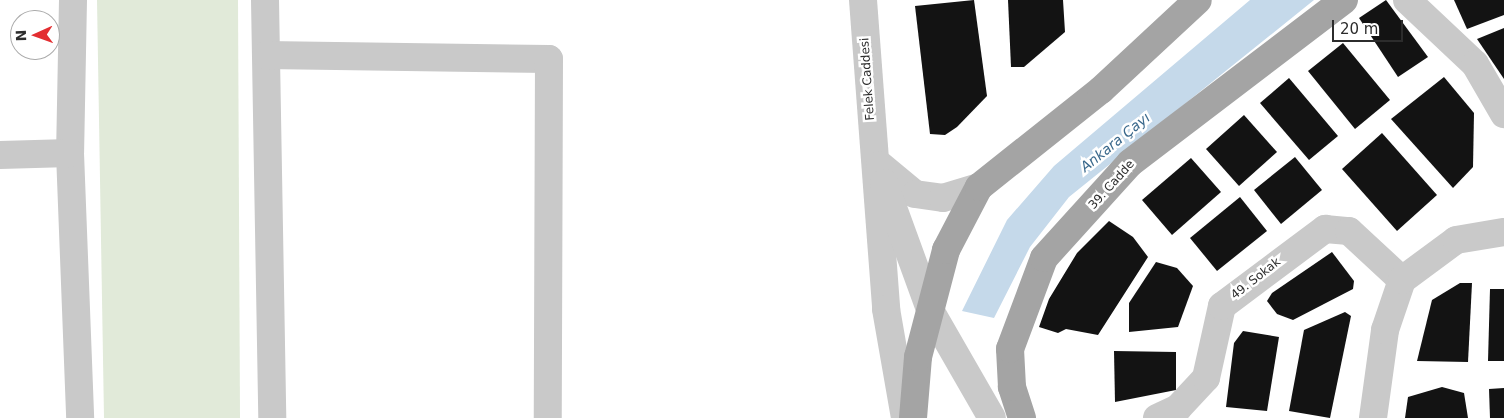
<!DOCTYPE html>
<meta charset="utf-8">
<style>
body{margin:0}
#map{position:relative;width:1504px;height:418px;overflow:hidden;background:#fff;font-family:"DejaVu Sans",sans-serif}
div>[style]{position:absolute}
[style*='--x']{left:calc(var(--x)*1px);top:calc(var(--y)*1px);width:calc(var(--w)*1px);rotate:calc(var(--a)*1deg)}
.green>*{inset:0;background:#e1ead9}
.water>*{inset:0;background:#c5d9ea}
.building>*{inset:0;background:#131313}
.minor>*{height:28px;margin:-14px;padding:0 14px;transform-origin:14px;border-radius:14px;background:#c9c9c9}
.major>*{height:28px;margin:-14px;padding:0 14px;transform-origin:14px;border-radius:14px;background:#a4a4a4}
span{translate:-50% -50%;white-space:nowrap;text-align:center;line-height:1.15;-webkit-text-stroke:5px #fff;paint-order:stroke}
.street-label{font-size:12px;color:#2c2c2c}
.water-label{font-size:14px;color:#3b698c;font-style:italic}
.north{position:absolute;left:10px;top:10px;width:50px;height:50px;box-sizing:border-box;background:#fff;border:1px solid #ababab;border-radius:50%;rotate:268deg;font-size:14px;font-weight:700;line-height:20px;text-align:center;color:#2c2c2c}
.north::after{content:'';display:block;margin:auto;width:18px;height:22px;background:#e32e31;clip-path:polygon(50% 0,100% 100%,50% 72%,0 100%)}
.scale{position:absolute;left:1332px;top:20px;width:71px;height:22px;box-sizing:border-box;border:2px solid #2c2c2c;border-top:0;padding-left:6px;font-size:15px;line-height:18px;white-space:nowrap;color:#2c2c2c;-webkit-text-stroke:4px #fff;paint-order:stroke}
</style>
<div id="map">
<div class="green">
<i style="clip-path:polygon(97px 0,238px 0,240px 418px,104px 418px)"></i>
</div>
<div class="water">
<i style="clip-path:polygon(1250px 0,1314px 0,1069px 197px,1030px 247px,994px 318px,962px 311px,1007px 220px,1054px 166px)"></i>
</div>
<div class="building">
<i style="clip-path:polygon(974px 0,987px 96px,957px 127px,945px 135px,930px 134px,915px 6px)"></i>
<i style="clip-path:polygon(1008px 0,1063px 0,1065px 32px,1024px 67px,1011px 67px)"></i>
<i style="clip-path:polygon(1386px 0,1428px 57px,1398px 77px,1359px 18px)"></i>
<i style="clip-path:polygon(1454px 0,1504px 0,1504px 15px,1467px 29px)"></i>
<i style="clip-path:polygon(1504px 28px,1504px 79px,1477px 39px)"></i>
<i style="clip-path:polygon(1343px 43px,1390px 100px,1355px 129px,1308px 71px)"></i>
<i style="clip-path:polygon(1444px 77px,1474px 113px,1473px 167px,1453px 188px,1391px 119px)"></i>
<i style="clip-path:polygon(1289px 78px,1338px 136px,1309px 160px,1260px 103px)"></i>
<i style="clip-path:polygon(1244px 115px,1277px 152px,1239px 186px,1206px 149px)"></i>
<i style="clip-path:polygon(1382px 133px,1437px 195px,1397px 231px,1342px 169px)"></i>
<i style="clip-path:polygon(1295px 157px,1322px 190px,1281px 224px,1254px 190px)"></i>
<i style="clip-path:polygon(1191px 158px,1221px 192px,1172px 235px,1142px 200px)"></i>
<i style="clip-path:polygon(1240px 197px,1267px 231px,1217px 271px,1190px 238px)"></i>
<i style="clip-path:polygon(1109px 221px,1133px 237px,1148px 257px,1098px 335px,1066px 329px,1058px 333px,1039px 327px,1049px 299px,1077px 253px)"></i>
<i style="clip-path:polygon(1332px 252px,1354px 281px,1353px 289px,1293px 320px,1277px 314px,1267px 301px,1272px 293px)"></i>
<i style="clip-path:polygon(1156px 262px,1177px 268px,1193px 286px,1178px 327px,1129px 332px,1129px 303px)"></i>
<i style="clip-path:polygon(1460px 283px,1472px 283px,1468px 362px,1417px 361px,1432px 300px)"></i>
<i style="clip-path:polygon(1490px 289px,1504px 289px,1504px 361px,1488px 361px)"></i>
<i style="clip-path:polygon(1345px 312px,1351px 316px,1330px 418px,1289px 411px,1304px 330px)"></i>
<i style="clip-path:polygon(1243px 331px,1279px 337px,1267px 411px,1226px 407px,1234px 343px)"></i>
<i style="clip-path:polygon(1114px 351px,1176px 352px,1176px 390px,1115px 402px)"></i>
<i style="clip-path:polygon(1442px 387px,1464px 393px,1468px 418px,1405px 418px,1408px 397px)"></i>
<i style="clip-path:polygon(1504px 388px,1504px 418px,1490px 418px,1489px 389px)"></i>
</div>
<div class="minor">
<i style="--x:73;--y:0;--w:153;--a:91.1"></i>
<i style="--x:70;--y:153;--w:265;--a:87.8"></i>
<i style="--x:265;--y:0;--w:418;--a:89"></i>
<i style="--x:863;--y:0;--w:310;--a:85.7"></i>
<i style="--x:886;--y:309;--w:111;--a:80.1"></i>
<i style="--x:1407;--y:0;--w:93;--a:43.3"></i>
<i style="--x:1475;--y:64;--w:58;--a:59.9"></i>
<i style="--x:266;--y:55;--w:283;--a:0.8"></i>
<i style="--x:549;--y:59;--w:359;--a:90.2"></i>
<i style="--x:0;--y:155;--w:70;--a:-1.6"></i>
<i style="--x:880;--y:165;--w:45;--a:39.6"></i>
<i style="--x:915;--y:194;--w:28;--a:8"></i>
<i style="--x:943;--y:198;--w:38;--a:-17"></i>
<i style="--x:884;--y:183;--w:137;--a:70"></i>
<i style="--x:931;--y:312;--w:122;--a:60.1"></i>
<i style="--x:1157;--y:418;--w:23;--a:-25"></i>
<i style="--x:1178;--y:408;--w:41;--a:-47"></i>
<i style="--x:1206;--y:378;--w:74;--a:-77.5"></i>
<i style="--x:1222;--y:306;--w:129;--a:-36.8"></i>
<i style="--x:1325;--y:229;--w:24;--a:5"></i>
<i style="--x:1349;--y:231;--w:72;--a:42.8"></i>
<i style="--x:1373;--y:418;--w:89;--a:-82.2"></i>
<i style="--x:1385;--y:330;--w:53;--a:-71.2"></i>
<i style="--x:1402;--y:280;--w:67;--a:-36.5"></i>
<i style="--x:1456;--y:240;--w:49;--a:-9.5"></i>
</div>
<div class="major">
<i style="--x:913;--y:418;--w:61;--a:-85.3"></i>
<i style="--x:918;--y:357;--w:111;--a:-75.3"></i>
<i style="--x:946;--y:250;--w:71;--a:-62.4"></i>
<i style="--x:979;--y:187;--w:156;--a:-38.5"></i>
<i style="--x:1101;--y:90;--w:132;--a:-42.9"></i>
<i style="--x:1022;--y:418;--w:33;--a:-108"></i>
<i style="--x:1012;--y:387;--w:38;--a:-93"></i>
<i style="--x:1010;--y:349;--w:97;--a:-69.5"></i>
<i style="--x:1044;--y:258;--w:128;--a:-47.8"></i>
<i style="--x:1130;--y:163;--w:269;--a:-37.3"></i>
</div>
<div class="street-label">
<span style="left:868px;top:79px;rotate:-94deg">Felek Caddesi</span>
<span style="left:1112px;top:185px;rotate:-48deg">39. Cadde</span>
<span style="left:1256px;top:279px;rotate:-38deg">49. Sokak</span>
</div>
<div class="water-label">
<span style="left:1115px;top:142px;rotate:-39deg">Ankara Çayı</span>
</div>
<div class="north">N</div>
<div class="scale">20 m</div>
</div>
